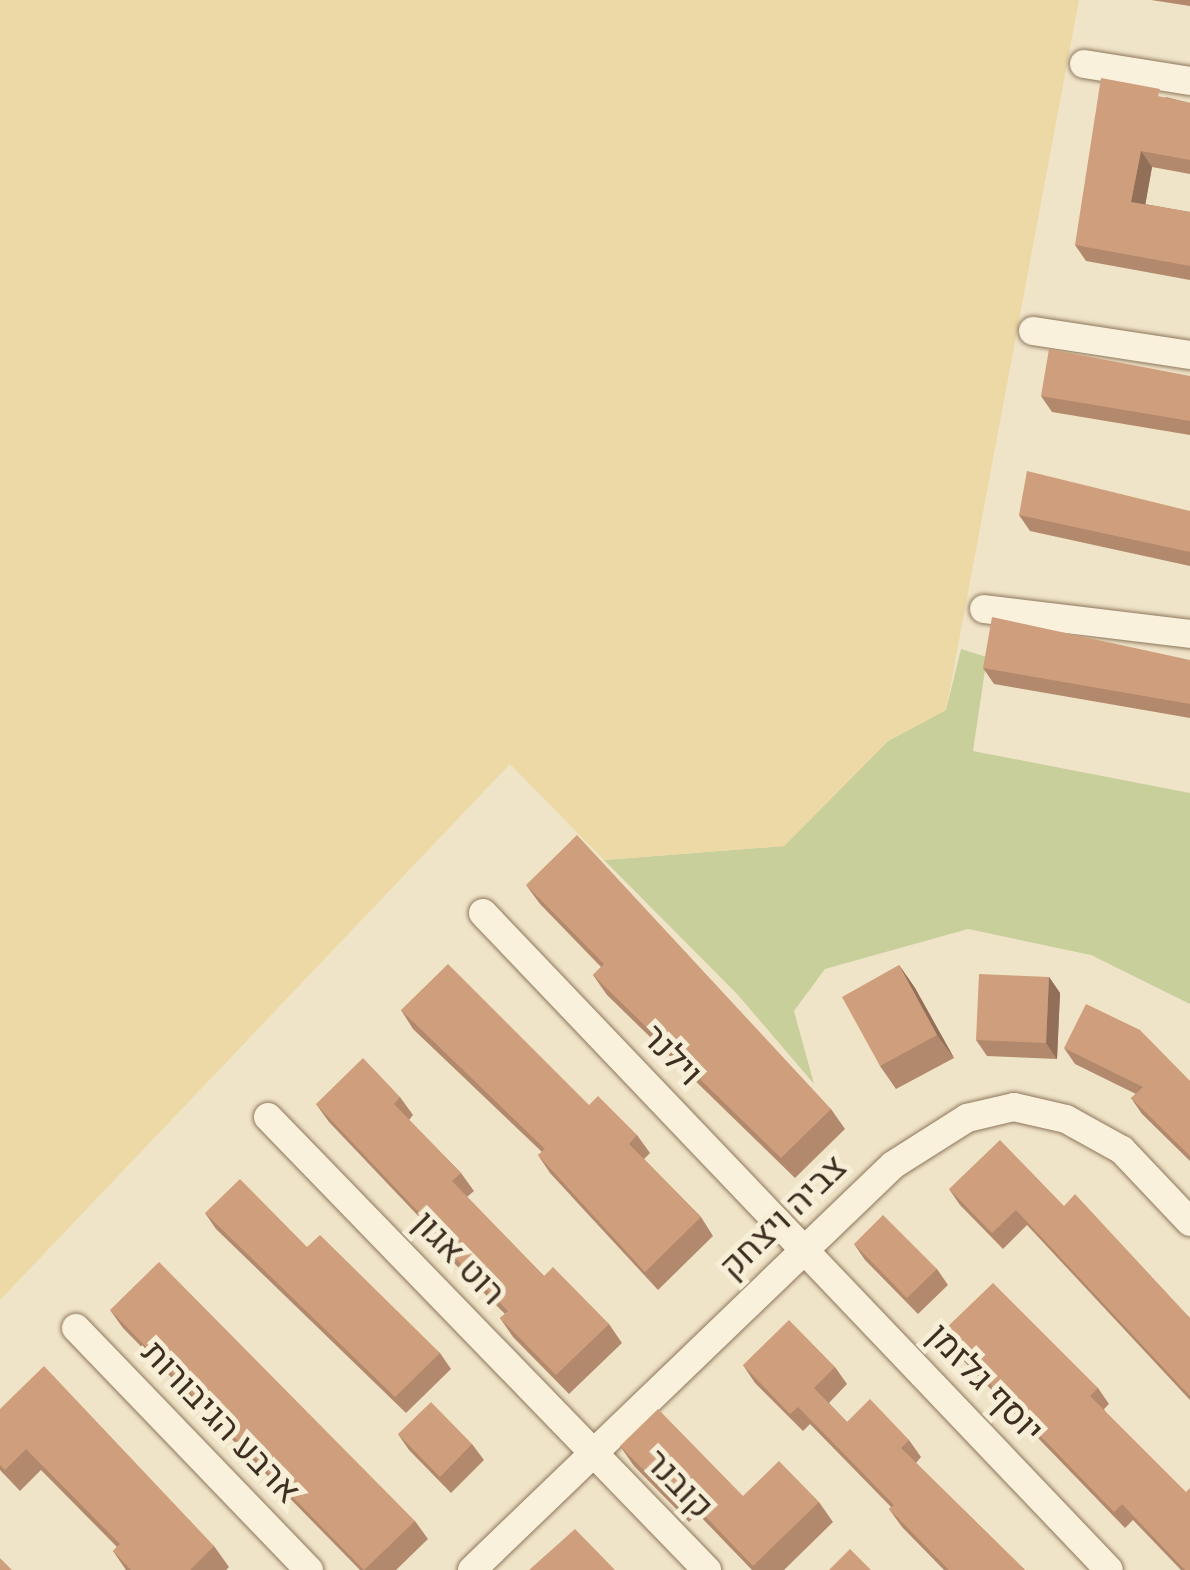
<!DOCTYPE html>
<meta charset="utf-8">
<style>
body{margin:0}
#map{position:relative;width:1190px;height:1570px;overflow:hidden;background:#f0e4c8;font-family:Spectral,Heebo,serif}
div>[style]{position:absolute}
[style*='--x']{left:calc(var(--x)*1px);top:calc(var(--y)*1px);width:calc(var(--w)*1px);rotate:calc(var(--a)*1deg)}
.green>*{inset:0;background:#c9cf9b}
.sand>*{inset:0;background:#ecd9a5}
.roads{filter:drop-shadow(0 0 2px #8d765c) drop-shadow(0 0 2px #8d765c)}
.minor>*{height:28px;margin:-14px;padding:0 14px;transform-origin:14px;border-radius:14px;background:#faf1dc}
.wall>*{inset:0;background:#b2896c}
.shaded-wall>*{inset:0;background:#916f58}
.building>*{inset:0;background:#cf9f7d}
span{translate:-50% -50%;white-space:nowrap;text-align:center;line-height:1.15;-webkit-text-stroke:10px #f7eed8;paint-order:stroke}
.street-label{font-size:35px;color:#3d2e20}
</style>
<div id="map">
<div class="green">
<i style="clip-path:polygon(961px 649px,987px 657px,973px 751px,1190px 793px,1190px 1004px,1091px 955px,968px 929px,825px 969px,794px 1011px,814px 1084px,738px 995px,604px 860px,784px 846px,888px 741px,946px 710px)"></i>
</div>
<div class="sand">
<i style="clip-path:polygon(0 0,1079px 0,946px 710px,888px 741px,784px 846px,604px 860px,510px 764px,0 1300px)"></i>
</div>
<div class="roads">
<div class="minor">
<i style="--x:1084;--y:64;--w:107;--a:9.1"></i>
<i style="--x:1033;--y:331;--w:159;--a:8.7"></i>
<i style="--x:984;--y:609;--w:208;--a:6.9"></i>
<i style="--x:483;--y:913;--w:907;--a:46.38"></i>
<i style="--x:268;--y:1117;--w:631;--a:45.9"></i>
<i style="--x:76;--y:1328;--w:336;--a:46.1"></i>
<i style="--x:472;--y:1570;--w:584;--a:-43.89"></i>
<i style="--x:893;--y:1165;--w:88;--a:-32.4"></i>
<i style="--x:967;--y:1118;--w:48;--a:-13.2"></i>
<i style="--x:1014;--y:1107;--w:53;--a:13"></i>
<i style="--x:1066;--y:1119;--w:64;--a:29"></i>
<i style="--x:1122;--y:1150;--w:99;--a:46.6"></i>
</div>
</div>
<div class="wall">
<i style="clip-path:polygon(1151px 0,1190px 0,1190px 6px)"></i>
<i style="clip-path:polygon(1166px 97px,1190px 103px,1190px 174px,1152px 167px,1145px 204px,1190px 212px,1190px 280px,1086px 261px,1075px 245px)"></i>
<i style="clip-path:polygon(1190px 376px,1190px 435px,1052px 412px,1041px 396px)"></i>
<i style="clip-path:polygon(1190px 511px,1190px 566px,1030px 531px,1019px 515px)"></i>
<i style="clip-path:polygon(1190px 660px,1190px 718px,994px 684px,983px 668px)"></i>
<i style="clip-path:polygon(526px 885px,831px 1109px,845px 1129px,795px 1178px,607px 995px,593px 975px,601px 967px,540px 904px)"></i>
<i style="clip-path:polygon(899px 965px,915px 988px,954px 1058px,896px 1089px,880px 1066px)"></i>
<i style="clip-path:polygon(1049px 977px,1060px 993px,1057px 1059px,987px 1056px,976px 1040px)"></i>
<i style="clip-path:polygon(401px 1010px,589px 1105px,637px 1135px,650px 1153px,644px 1159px,701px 1217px,713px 1236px,658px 1290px,550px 1173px,538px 1155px,542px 1152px,413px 1029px)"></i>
<i style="clip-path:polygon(1064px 1048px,1190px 1081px,1190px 1161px,1142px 1114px,1131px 1098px,1136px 1094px,1075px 1064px)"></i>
<i style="clip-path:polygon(400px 1097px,413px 1115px,409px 1120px,461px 1173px,474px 1191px,467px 1197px,544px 1276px,609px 1324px,622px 1343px,569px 1394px,513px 1337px,500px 1318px,505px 1314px,453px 1262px,440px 1243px,442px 1241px,329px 1122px,316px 1104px)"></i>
<i style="clip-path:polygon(949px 1189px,1064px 1206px,1190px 1318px,1190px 1400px,1027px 1225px,1003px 1249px,960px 1205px)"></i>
<i style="clip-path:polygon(205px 1213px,307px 1247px,440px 1353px,451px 1369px,406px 1413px,216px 1229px)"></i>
<i style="clip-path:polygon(854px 1244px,937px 1269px,948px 1285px,918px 1314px,865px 1260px)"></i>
<i style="clip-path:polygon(110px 1310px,415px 1521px,428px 1539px,396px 1570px,360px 1570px,123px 1328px)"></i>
<i style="clip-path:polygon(941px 1333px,1098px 1388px,1109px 1404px,1104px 1409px,1190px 1570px,1181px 1570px,1133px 1520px,1125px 1528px,952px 1349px)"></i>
<i style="clip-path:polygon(743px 1365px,835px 1367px,847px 1384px,829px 1403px,847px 1422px,909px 1440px,921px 1457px,916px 1463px,1025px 1570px,944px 1570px,902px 1527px,889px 1509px,891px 1507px,810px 1424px,803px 1431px,755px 1383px)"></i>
<i style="clip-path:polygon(0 1409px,214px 1546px,229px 1567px,226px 1570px,126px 1570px,113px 1551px,117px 1547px,41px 1470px,20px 1491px,0 1470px)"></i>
<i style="clip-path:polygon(398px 1434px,472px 1444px,484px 1460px,451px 1493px,409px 1450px)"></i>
<i style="clip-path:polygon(620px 1446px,743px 1496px,819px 1502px,833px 1522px,784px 1570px,752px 1570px,698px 1514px,689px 1522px,634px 1466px)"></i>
</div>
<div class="shaded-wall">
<i style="clip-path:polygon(1141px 151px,1152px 167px,1143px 218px,1131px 202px)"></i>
<i style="clip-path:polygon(899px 965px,915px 988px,954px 1058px,937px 1035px)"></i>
<i style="clip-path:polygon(1049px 977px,1060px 993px,1057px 1059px,1046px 1043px)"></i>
</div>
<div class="building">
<i style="clip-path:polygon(1101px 78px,1160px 89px,1158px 96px,1190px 103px,1190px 160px,1141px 151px,1131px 202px,1190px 212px,1190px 266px,1075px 245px)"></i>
<i style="clip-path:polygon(1049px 349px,1190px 376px,1190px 421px,1041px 396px)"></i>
<i style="clip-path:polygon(1027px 471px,1190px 511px,1190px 552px,1019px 515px)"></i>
<i style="clip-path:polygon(992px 617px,1190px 660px,1190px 704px,983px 668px)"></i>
<i style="clip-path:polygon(577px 835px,831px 1109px,781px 1158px,593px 975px,604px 964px,526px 885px)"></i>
<i style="clip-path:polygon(448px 964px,589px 1105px,598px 1096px,637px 1135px,629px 1144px,701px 1217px,645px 1272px,538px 1155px,545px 1149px,401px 1010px)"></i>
<i style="clip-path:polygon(899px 965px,937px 1035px,880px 1066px,842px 997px)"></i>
<i style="clip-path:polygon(979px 974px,1049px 977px,1046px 1043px,976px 1040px)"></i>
<i style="clip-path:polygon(1086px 1004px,1140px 1030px,1190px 1081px,1190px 1156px,1131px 1098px,1143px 1087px,1064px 1048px)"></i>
<i style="clip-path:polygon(363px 1058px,400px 1097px,394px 1104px,461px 1173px,452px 1181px,544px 1276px,553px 1267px,609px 1324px,556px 1375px,500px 1318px,508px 1311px,440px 1243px,444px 1239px,316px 1104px)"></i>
<i style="clip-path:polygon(1000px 1140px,1064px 1206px,1075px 1194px,1190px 1318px,1190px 1396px,1016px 1210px,992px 1233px,949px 1189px)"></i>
<i style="clip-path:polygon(240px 1179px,307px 1247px,320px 1235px,440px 1353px,395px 1397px,205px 1213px)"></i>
<i style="clip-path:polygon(883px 1215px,937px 1269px,907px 1298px,854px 1244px)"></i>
<i style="clip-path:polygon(159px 1262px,415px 1521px,364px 1570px,110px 1310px)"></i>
<i style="clip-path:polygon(993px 1283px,1098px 1388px,1090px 1396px,1186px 1492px,1190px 1488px,1190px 1570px,1185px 1570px,1122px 1504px,1114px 1512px,941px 1333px)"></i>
<i style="clip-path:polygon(789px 1320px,835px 1367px,814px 1388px,847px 1422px,870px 1399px,909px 1440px,901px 1448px,1025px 1570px,949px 1570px,889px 1509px,894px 1505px,798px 1407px,790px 1414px,743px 1365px)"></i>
<i style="clip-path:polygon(44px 1366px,214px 1546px,190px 1570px,131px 1570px,113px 1551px,120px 1544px,26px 1449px,5px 1470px,0 1465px,0 1409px)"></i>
<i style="clip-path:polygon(431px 1402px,472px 1444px,440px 1477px,398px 1434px)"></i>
<i style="clip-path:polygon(658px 1409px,743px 1496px,779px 1461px,819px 1502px,753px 1566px,684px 1494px,675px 1502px,620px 1446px)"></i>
<i style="clip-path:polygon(575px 1529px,615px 1570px,529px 1570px)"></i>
<i style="clip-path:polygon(850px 1549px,871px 1570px,829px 1570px)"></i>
<i style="clip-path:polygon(0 1558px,12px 1570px,0 1570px)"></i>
</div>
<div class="street-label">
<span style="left:671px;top:1056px;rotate:46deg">וילנר</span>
<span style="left:784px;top:1218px;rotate:-44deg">צביה ויצחק</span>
<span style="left:458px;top:1259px;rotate:46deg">רוט אגון</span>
<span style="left:984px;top:1384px;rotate:46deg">יוסף גלזמן</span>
<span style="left:220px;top:1423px;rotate:46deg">ארבע הגיבורות</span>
<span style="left:678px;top:1485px;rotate:46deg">קובנר</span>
</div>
</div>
